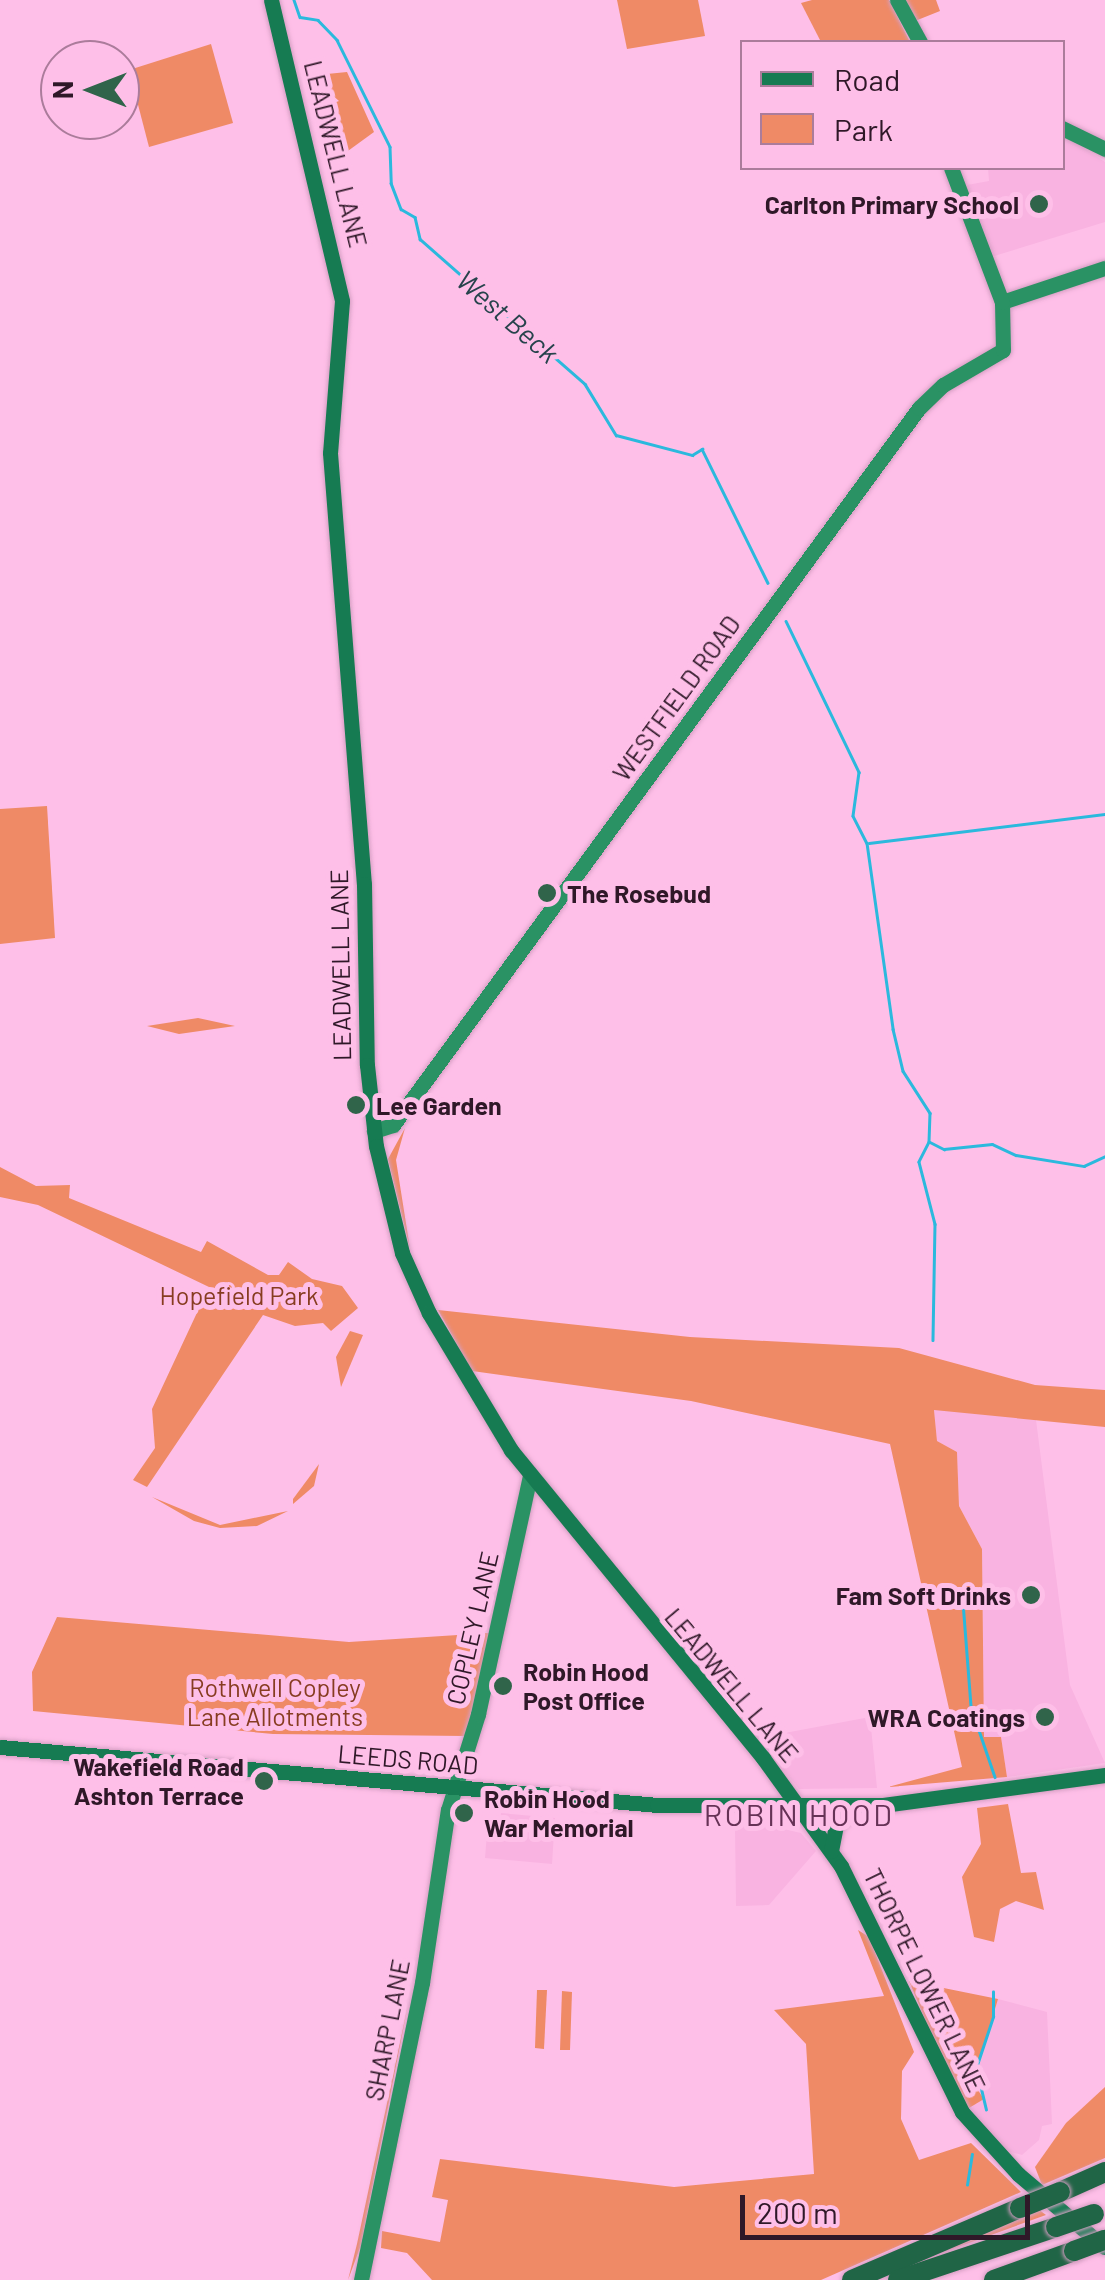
<!DOCTYPE html>
<style>
body{margin:0}
#map{position:relative;width:1105px;height:2280px;overflow:hidden;background:#febfe8;font-family:Barlow,sans-serif}
div>[style]{position:absolute}
[style*='--x']{left:calc(var(--x)*1px);top:calc(var(--y)*1px);width:calc(var(--w)*1px);rotate:calc(var(--a)*1deg)}
.built>*{inset:0;background:#f9b3e1}
.green>*{inset:0;background:#ef8a66}
.stream>*{height:2.5px;margin:-1.25px;padding:0 1.25px;transform-origin:1.25px;border-radius:1.25px;background:#2bb9dd}
.roads{filter:drop-shadow(0 0 2px #d59ec2) drop-shadow(0 0 2px #d59ec2)}
.secondary>*{height:15px;margin:-7.5px;padding:0 7.5px;transform-origin:7.5px;border-radius:7.5px;background:#2a9264}
.primary>*{height:15px;margin:-7.5px;padding:0 7.5px;transform-origin:7.5px;border-radius:7.5px;background:#167b52}
.highway>*{height:20px;margin:-10px;padding:0 10px;transform-origin:10px;border-radius:10px;background:#206546}
.bridges{filter:drop-shadow(0 0 2px #d59ec2) drop-shadow(0 0 2px #d59ec2)}
.highway-bridge>*{height:20px;margin:-10px;padding:0 10px;transform-origin:10px;border-radius:10px;background:#206546}
.dots>*{width:28px;height:28px;translate:-50% -50%;box-sizing:border-box;border:5px solid #febfe8;border-radius:50%}
span{translate:-50% -50%;white-space:nowrap;text-align:center;line-height:1.15;-webkit-text-stroke:10px #febfe8;paint-order:stroke}
.street-label{font-size:25px;color:#2f1828}
.poi-label{font-size:25px;color:#2f1828;font-weight:700}
.right{translate:-100% -50%;text-align:right}
.left{translate:0 -50%;text-align:left}
.park-label{font-size:25px;color:#873c20}
.water-label{font-size:28px;color:#27434c;font-style:italic}
.quarter-label{font-size:30px;color:#663256;letter-spacing:2.5px}
.legend{position:absolute;left:740px;top:40px;width:325px;height:130px;box-sizing:border-box;background:#febfe8;border:2px solid #ab7c9b;margin:0;padding:12px 18px;list-style:none;font-size:30px;color:#2f1828}
.legend li{display:flex;align-items:center;gap:20px;height:50px}
.legend b{width:50px;border:2px solid #ab7c9b}
.north{position:absolute;left:40px;top:40px;width:100px;height:100px;box-sizing:border-box;background:#febfe8;border:2px solid #ab7c9b;border-radius:50%;rotate:270deg;font-size:28px;font-weight:700;line-height:40px;text-align:center;color:#2f1828}
.north::after{content:'';display:block;margin:auto;width:35px;height:45px;background:#30644a;clip-path:polygon(50% 0,100% 100%,50% 72%,0 100%)}
.scale{position:absolute;left:740px;top:2195px;width:290px;height:45px;box-sizing:border-box;border:5px solid #2f1828;border-top:0;padding-left:12px;font-size:30px;line-height:35px;white-space:nowrap;color:#2f1828;-webkit-text-stroke:8px #febfe8;paint-order:stroke}
</style>
<div id="map">
<div class="built">
<i style="clip-path:polygon(1063px 135px,1105px 162px,1105px 222px,991px 257px,967px 185px,989px 181px,988px 168px,1062px 168px)"></i>
<i style="clip-path:polygon(934px 1409px,1036px 1420px,1070px 1685px,1105px 1763px,1007px 1777px,1001px 1737px,984px 1738px,982px 1549px,959px 1506px,957px 1452px,937px 1441px)"></i>
<i style="clip-path:polygon(870px 1717px,877px 1788px,799px 1789px,758px 1738px)"></i>
<i style="clip-path:polygon(501px 1813px,555px 1818px,552px 1864px,485px 1858px,487px 1833px,499px 1834px)"></i>
<i style="clip-path:polygon(766px 1825px,801px 1833px,816px 1851px,769px 1905px,736px 1906px,735px 1826px)"></i>
<i style="clip-path:polygon(998px 1999px,1047px 2012px,1052px 2124px,1042px 2126px,1039px 2140px,1022px 2155px,1004px 2150px,969px 2108px,984px 2099px,973px 2083px)"></i>
</div>
<div class="green">
<i style="clip-path:polygon(617px 0,698px 0,705px 36px,627px 49px)"></i>
<i style="clip-path:polygon(812px 0,889px 0,910px 42px,821px 42px,801px 3px)"></i>
<i style="clip-path:polygon(901px 0,936px 0,940px 11px,915px 21px)"></i>
<i style="clip-path:polygon(211px 44px,233px 123px,149px 147px,129px 70px)"></i>
<i style="clip-path:polygon(347px 72px,374px 132px,341px 156px,328px 105px,339px 101px,329px 92px,327px 74px)"></i>
<i style="clip-path:polygon(47px 806px,55px 938px,0 944px,0 809px)"></i>
<i style="clip-path:polygon(198px 1018px,235px 1026px,179px 1034px,147px 1026px)"></i>
<i style="clip-path:polygon(405px 1128px,396px 1160px,410px 1249px,388px 1159px)"></i>
<i style="clip-path:polygon(0 1167px,36px 1186px,70px 1185px,69px 1198px,201px 1252px,207px 1241px,268px 1275px,279px 1275px,288px 1262px,312px 1279px,342px 1286px,358px 1308px,331px 1331px,323px 1323px,295px 1326px,263px 1315px,147px 1487px,133px 1480px,155px 1448px,152px 1409px,209px 1287px,38px 1205px,0 1197px)"></i>
<i style="clip-path:polygon(438px 1310px,690px 1337px,899px 1348px,1035px 1385px,1105px 1390px,1105px 1427px,934px 1410px,937px 1441px,957px 1452px,959px 1506px,982px 1549px,984px 1737px,1001px 1737px,1007px 1777px,888px 1787px,962px 1767px,890px 1444px,691px 1401px,472px 1371px)"></i>
<i style="clip-path:polygon(350px 1331px,363px 1335px,341px 1387px,336px 1357px)"></i>
<i style="clip-path:polygon(319px 1464px,314px 1486px,293px 1504px,293px 1499px)"></i>
<i style="clip-path:polygon(152px 1497px,220px 1525px,288px 1511px,257px 1526px,220px 1528px,194px 1521px)"></i>
<i style="clip-path:polygon(57px 1617px,349px 1642px,489px 1633px,466px 1736px,273px 1734px,33px 1711px,32px 1672px)"></i>
<i style="clip-path:polygon(1008px 1804px,1021px 1873px,1036px 1872px,1044px 1910px,1016px 1901px,1000px 1909px,994px 1942px,974px 1937px,962px 1877px,981px 1844px,977px 1808px)"></i>
<i style="clip-path:polygon(858px 1930px,869px 1937px,914px 2052px,902px 2071px,901px 2119px,919px 2160px,971px 2143px,1021px 2192px,821px 2280px,432px 2280px,407px 2253px,381px 2248px,382px 2231px,440px 2242px,448px 2200px,432px 2197px,440px 2159px,674px 2187px,814px 2174px,806px 2044px,774px 2010px,884px 1996px)"></i>
<i style="clip-path:polygon(909px 1981px,998px 1999px,973px 2083px,984px 2099px,969px 2108px,951px 2082px)"></i>
<i style="clip-path:polygon(537px 1990px,547px 1990px,544px 2049px,535px 2048px)"></i>
<i style="clip-path:polygon(562px 1991px,572px 1992px,570px 2050px,560px 2050px)"></i>
<i style="clip-path:polygon(408px 2005px,361px 2245px,348px 2280px,357px 2244px)"></i>
<i style="clip-path:polygon(1105px 2087px,1105px 2158px,1042px 2185px,1035px 2167px,1066px 2123px)"></i>
<i style="clip-path:polygon(1038px 2209px,1046px 2215px,897px 2269px)"></i>
</div>
<div class="stream">
<i style="--x:294;--y:0;--w:18;--a:71"></i>
<i style="--x:300;--y:17;--w:18;--a:9"></i>
<i style="--x:318;--y:20;--w:28;--a:46"></i>
<i style="--x:337;--y:40;--w:119;--a:63.6"></i>
<i style="--x:390;--y:147;--w:36;--a:88"></i>
<i style="--x:391;--y:183;--w:28;--a:69"></i>
<i style="--x:401;--y:209;--w:16;--a:30"></i>
<i style="--x:415;--y:217;--w:23;--a:77"></i>
<i style="--x:420;--y:239;--w:220;--a:41.3"></i>
<i style="--x:585;--y:384;--w:60;--a:58.7"></i>
<i style="--x:616;--y:435;--w:79;--a:14.7"></i>
<i style="--x:692;--y:455;--w:12;--a:-31"></i>
<i style="--x:702;--y:449;--w:149;--a:63.8"></i>
<i style="--x:786;--y:621;--w:168;--a:64.2"></i>
<i style="--x:859;--y:772;--w:44;--a:97.8"></i>
<i style="--x:853;--y:816;--w:30;--a:63"></i>
<i style="--x:867;--y:843;--w:188;--a:82"></i>
<i style="--x:893;--y:1029;--w:43;--a:76.6"></i>
<i style="--x:903;--y:1071;--w:50;--a:57.3"></i>
<i style="--x:930;--y:1113;--w:29;--a:92"></i>
<i style="--x:929;--y:1142;--w:22;--a:117"></i>
<i style="--x:919;--y:1162;--w:64;--a:75.5"></i>
<i style="--x:935;--y:1224;--w:116;--a:91"></i>
<i style="--x:869;--y:843;--w:238;--a:-7"></i>
<i style="--x:930;--y:1142;--w:16;--a:27"></i>
<i style="--x:944;--y:1149;--w:48;--a:-5.9"></i>
<i style="--x:992;--y:1144;--w:26;--a:25"></i>
<i style="--x:1016;--y:1155;--w:69;--a:9.2"></i>
<i style="--x:1084;--y:1166;--w:23;--a:-25"></i>
<i style="--x:963;--y:1602;--w:105;--a:85.6"></i>
<i style="--x:971;--y:1707;--w:74;--a:71.1"></i>
<i style="--x:986;--y:2110;--w:43;--a:-103.4"></i>
<i style="--x:976;--y:2068;--w:54;--a:-71.6"></i>
<i style="--x:993;--y:2017;--w:25;--a:-90"></i>
<i style="--x:967;--y:2185;--w:31;--a:-81"></i>
</div>
<div class="roads">
<div class="secondary">
<i style="--x:897;--y:0;--w:48;--a:61.3"></i>
<i style="--x:1062;--y:128;--w:48;--a:26"></i>
<i style="--x:1002;--y:302;--w:108;--a:-18.3"></i>
<i style="--x:374;--y:1131;--w:20;--a:-18"></i>
<i style="--x:393;--y:1125;--w:889;--a:-53.74"></i>
<i style="--x:919;--y:408;--w:33;--a:-44"></i>
<i style="--x:943;--y:385;--w:69;--a:-30.3"></i>
<i style="--x:1003;--y:350;--w:48;--a:-91.2"></i>
<i style="--x:1002;--y:302;--w:143;--a:-110.8"></i>
<i style="--x:361;--y:2280;--w:303;--a:-78.4"></i>
<i style="--x:422;--y:1983;--w:175;--a:-81.5"></i>
<i style="--x:448;--y:1810;--w:101;--a:-72.6"></i>
<i style="--x:478;--y:1714;--w:245;--a:-77.7"></i>
</div>
<div class="primary">
<i style="--x:271;--y:0;--w:309;--a:76.7"></i>
<i style="--x:342;--y:301;--w:152;--a:94.5"></i>
<i style="--x:330;--y:453;--w:432;--a:85.5"></i>
<i style="--x:364;--y:884;--w:181;--a:89.1"></i>
<i style="--x:367;--y:1065;--w:81;--a:83.7"></i>
<i style="--x:376;--y:1146;--w:110;--a:76.3"></i>
<i style="--x:402;--y:1253;--w:66;--a:65.8"></i>
<i style="--x:429;--y:1313;--w:160;--a:59.1"></i>
<i style="--x:511;--y:1450;--w:398;--a:50.7"></i>
<i style="--x:763;--y:1758;--w:133;--a:54.2"></i>
<i style="--x:841;--y:1866;--w:274;--a:63.8"></i>
<i style="--x:962;--y:2112;--w:84;--a:47.9"></i>
<i style="--x:1018;--y:2174;--w:113;--a:40.3"></i>
<i style="--x:0;--y:1747;--w:660;--a:5.04"></i>
<i style="--x:657;--y:1805;--w:226;--a:0"></i>
<i style="--x:883;--y:1805;--w:224;--a:-7.7"></i>
<i style="--x:831;--y:1851;--w:26;--a:-79"></i>
<i style="--x:836;--y:1825;--w:28;--a:-42"></i>
</div>
<div class="highway">
<i style="--x:1060;--y:2192;--w:49;--a:-24"></i>
<i style="--x:852;--y:2280;--w:183;--a:-23.2"></i>
<i style="--x:898;--y:2280;--w:167;--a:-18.5"></i>
<i style="--x:994;--y:2280;--w:85;--a:-19.9"></i>
</div>
</div>
<div class="bridges">
<div class="highway-bridge">
<i style="--x:1020;--y:2208;--w:43;--a:-21.8"></i>
<i style="--x:1056;--y:2227;--w:40;--a:-18.9"></i>
<i style="--x:1074;--y:2251;--w:33;--a:-20"></i>
</div>
</div>
<div class="dots">
<i style="left:1039px;top:204px;background:#30644a"></i>
<i style="left:547px;top:893px;background:#30644a"></i>
<i style="left:356px;top:1105px;background:#30644a"></i>
<i style="left:1031px;top:1595px;background:#30644a"></i>
<i style="left:503px;top:1686px;background:#30644a"></i>
<i style="left:1045px;top:1717px;background:#30644a"></i>
<i style="left:264px;top:1781px;background:#30644a"></i>
<i style="left:464px;top:1813px;background:#30644a"></i>
</div>
<div class="street-label">
<span style="left:336px;top:154px;rotate:76deg">LEADWELL LANE</span>
<span style="left:676px;top:698px;rotate:-54deg">WESTFIELD ROAD</span>
<span style="left:340px;top:965px;rotate:-91deg">LEADWELL LANE</span>
<span style="left:472px;top:1628px;rotate:-77deg">COPLEY LANE</span>
<span style="left:732px;top:1685px;rotate:50deg">LEADWELL LANE</span>
<span style="left:408px;top:1759px;rotate:5deg">LEEDS ROAD</span>
<span style="left:925px;top:1980px;rotate:64deg">THORPE LOWER LANE</span>
<span style="left:387px;top:2030px;rotate:-79deg">SHARP LANE</span>
</div>
<div class="poi-label">
<span class="right" style="left:1019px;top:204px">Carlton Primary School</span>
<span class="left" style="left:567px;top:893px">The Rosebud</span>
<span class="left" style="left:376px;top:1105px">Lee Garden</span>
<span class="right" style="left:1011px;top:1595px">Fam Soft Drinks</span>
<span class="left" style="left:523px;top:1686px">Robin Hood<br>Post Office</span>
<span class="right" style="left:1025px;top:1717px">WRA Coatings</span>
<span class="right" style="left:244px;top:1781px">Wakefield Road<br>Ashton Terrace</span>
<span class="left" style="left:484px;top:1813px">Robin Hood<br>War Memorial</span>
</div>
<div class="park-label">
<span style="left:239px;top:1295px">Hopefield Park</span>
<span style="left:275px;top:1702px">Rothwell Copley<br>Lane Allotments</span>
</div>
<div class="water-label">
<span style="left:508px;top:316px;rotate:41deg">West Beck</span>
</div>
<div class="quarter-label">
<span style="left:799px;top:1814px">ROBIN HOOD</span>
</div>
<ul class="legend">
<li><b style="height:12px;background:#167b52"></b>Road</li>
<li><b style="height:28px;background:#ef8a66"></b>Park</li>
</ul>
<div class="north">N</div>
<div class="scale">200 m</div>
</div>
